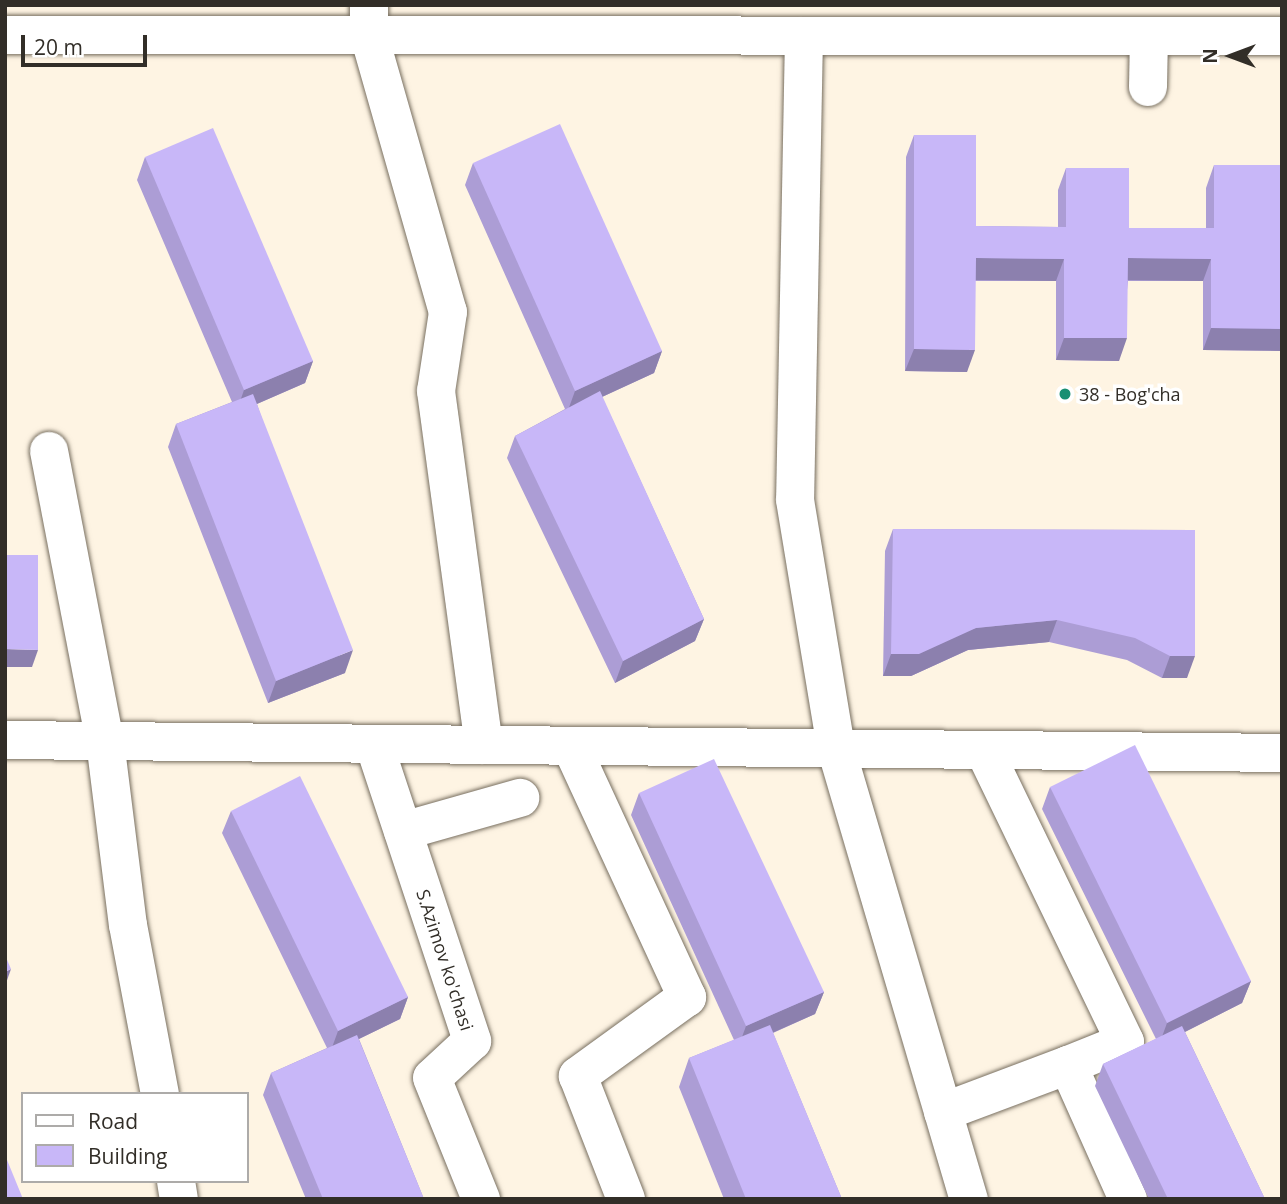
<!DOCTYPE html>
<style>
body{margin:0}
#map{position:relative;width:1287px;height:1204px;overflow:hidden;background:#fef4e3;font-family:"Open Sans",sans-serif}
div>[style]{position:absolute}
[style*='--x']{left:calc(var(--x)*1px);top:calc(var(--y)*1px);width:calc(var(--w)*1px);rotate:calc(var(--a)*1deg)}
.roads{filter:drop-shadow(0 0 2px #786f60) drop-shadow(0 0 2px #786f60)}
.minor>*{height:38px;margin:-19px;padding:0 19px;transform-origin:19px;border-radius:19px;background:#fff}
.wall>*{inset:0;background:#ac9dd5}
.shaded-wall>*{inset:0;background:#8c80ae}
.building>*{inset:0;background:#c8b7f8}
.dots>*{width:19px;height:19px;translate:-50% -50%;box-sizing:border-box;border:4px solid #fff;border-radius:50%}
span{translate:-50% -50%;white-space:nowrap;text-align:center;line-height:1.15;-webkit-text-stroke:7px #fff;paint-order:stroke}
.poi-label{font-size:18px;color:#322e28}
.left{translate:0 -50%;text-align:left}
.street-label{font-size:18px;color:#322e28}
.frame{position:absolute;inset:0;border:7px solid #322e28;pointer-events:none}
.legend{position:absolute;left:21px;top:1092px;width:228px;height:91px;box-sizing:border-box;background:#fff;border:2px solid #adaba9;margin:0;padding:9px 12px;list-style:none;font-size:21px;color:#322e28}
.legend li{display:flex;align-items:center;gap:14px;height:35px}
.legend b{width:35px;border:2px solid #adaba9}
.north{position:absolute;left:1196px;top:21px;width:70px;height:70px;-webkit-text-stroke:5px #fff;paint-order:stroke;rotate:270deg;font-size:19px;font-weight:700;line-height:28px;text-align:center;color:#322e28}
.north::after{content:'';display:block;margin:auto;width:24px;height:32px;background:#322e28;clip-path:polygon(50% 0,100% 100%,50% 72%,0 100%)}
.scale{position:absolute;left:21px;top:35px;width:126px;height:32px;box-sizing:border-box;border:4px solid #322e28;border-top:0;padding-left:9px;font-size:21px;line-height:24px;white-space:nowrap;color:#322e28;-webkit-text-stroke:5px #fff;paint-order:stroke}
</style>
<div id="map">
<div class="roads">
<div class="minor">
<i style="--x:369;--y:5;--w:30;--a:90"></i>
<i style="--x:369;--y:35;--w:288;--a:74.1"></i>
<i style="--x:448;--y:312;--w:80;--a:98.6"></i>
<i style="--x:436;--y:391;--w:357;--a:82.3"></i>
<i style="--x:5;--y:35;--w:1277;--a:0.04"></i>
<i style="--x:804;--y:36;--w:464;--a:91.1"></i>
<i style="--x:795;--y:500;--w:251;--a:80.6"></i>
<i style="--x:836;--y:748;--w:470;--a:73.6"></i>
<i style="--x:1148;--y:87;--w:51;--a:-88.9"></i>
<i style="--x:49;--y:451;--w:295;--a:79.1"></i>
<i style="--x:105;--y:741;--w:185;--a:82.9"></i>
<i style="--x:128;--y:925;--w:172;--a:79.3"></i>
<i style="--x:5;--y:740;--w:1277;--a:0.58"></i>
<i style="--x:374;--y:744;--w:313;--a:71.7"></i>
<i style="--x:472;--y:1041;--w:54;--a:137.2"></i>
<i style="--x:432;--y:1078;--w:131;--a:68"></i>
<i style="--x:571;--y:746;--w:277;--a:65.2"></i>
<i style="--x:687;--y:997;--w:135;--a:144.1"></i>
<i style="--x:578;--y:1076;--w:132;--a:68.7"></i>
<i style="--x:984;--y:750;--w:324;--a:64.2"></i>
<i style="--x:1125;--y:1042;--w:61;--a:158"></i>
<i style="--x:1068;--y:1065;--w:147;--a:65.9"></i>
<i style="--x:403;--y:831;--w:122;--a:-15.8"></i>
<i style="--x:943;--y:1112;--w:134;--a:-20.6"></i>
<i style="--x:176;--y:1181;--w:18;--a:81"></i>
</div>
</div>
<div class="wall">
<i style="clip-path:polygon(914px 135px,976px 226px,1058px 227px,1058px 190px,1066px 168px,1129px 228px,1206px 228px,1206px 188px,1214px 165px,1282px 165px,1282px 351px,1203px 350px,1203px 281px,1128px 281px,1119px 361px,1056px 360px,1056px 281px,975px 281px,967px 372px,905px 371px,906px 157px)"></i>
<i style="clip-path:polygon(145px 157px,313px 361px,305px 383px,257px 404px,345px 673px,268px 703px,168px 447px,176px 424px,232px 402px,137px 180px)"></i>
<i style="clip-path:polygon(473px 163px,662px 351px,654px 373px,602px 397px,704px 619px,695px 641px,615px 683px,507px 458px,515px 436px,565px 409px,465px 185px)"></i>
<i style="clip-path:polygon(893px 529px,1195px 530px,1187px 678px,1162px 678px,1127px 660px,1049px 642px,968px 650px,911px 676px,883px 676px,885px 551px)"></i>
<i style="clip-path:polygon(1050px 787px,1251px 981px,1242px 1003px,1185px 1032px,1265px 1199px,1149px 1199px,1095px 1086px,1103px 1064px,1156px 1039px,1042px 809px)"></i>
<i style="clip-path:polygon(639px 793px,824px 992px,815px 1014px,773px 1033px,842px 1199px,724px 1199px,679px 1087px,689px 1058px,734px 1040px,631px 815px)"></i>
<i style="clip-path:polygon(231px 811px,408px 997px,400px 1019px,359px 1039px,424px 1199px,306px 1199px,263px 1095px,271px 1073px,327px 1048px,222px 833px)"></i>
</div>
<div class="shaded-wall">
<i style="clip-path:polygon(976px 258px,1064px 259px,1056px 281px,968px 280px)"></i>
<i style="clip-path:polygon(1128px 258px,1211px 259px,1203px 281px,1120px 280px)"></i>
<i style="clip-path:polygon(1211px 328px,1282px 329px,1282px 351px,1203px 350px)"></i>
<i style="clip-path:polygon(1064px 338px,1127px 338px,1119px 361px,1056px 360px)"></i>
<i style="clip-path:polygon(914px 349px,975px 350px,967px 372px,905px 371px)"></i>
<i style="clip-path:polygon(662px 351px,654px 373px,567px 413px,575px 391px)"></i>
<i style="clip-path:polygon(313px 361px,305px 383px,236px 413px,244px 390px)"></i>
<i style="clip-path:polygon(704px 619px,695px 641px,615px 683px,623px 661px)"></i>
<i style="clip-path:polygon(1057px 620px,1049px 642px,968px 650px,911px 676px,883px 676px,891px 654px,976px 628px)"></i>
<i style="clip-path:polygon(5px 649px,38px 650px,32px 667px,5px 667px)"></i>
<i style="clip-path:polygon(353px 650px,345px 673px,268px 703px,276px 681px)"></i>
<i style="clip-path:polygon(1170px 656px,1195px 656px,1187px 678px,1162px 678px)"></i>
<i style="clip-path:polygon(11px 969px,5px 986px,5px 972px)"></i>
<i style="clip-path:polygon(1251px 981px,1242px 1003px,1159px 1045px,1167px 1023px)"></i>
<i style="clip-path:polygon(824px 992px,815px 1014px,738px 1048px,746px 1026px)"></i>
<i style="clip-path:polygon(408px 997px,400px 1019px,330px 1053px,338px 1031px)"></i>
</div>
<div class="building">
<i style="clip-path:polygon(560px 124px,662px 351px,575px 391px,473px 163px)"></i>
<i style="clip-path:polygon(213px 128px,313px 361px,244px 390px,145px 157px)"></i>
<i style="clip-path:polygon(914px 135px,976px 135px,976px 226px,1066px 227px,1066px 168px,1129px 168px,1129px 228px,1214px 228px,1214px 165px,1282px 165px,1282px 329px,1211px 328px,1211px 259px,1128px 258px,1127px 338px,1064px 338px,1064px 259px,976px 258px,975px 350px,914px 349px)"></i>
<i style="clip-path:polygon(5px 289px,7px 289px,7px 483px,5px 483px)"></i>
<i style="clip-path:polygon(600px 391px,704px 619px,623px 661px,515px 436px)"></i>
<i style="clip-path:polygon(253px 394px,353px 650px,276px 681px,176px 424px)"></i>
<i style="clip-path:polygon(893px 529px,1195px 530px,1195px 656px,1170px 656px,1135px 638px,1057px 620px,976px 628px,919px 654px,891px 654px)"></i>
<i style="clip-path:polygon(5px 555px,38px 555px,38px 650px,5px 649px)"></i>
<i style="clip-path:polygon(1135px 745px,1251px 981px,1167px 1023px,1050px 787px)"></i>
<i style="clip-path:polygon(714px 759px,824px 992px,746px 1026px,639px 793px)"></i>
<i style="clip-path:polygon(300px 776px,408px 997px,338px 1031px,231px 811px)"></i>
<i style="clip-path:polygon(5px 955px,11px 969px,5px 972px)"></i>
<i style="clip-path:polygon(770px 1025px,842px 1199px,746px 1199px,689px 1058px)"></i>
<i style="clip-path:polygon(1182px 1026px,1265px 1199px,1168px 1199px,1103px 1064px)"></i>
<i style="clip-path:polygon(357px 1035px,424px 1199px,323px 1199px,271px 1073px)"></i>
<i style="clip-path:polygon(5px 1155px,23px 1199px,5px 1199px)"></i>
</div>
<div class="dots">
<i style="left:1065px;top:394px;background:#188f72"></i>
</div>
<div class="poi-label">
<span class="left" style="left:1079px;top:394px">38 - Bog'cha</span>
</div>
<div class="street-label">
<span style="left:445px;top:960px;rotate:72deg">S.Azimov ko'chasi</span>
</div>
<div class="frame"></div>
<ul class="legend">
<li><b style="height:9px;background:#fff"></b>Road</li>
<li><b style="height:19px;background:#c8b7f8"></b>Building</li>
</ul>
<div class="north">N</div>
<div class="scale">20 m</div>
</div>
